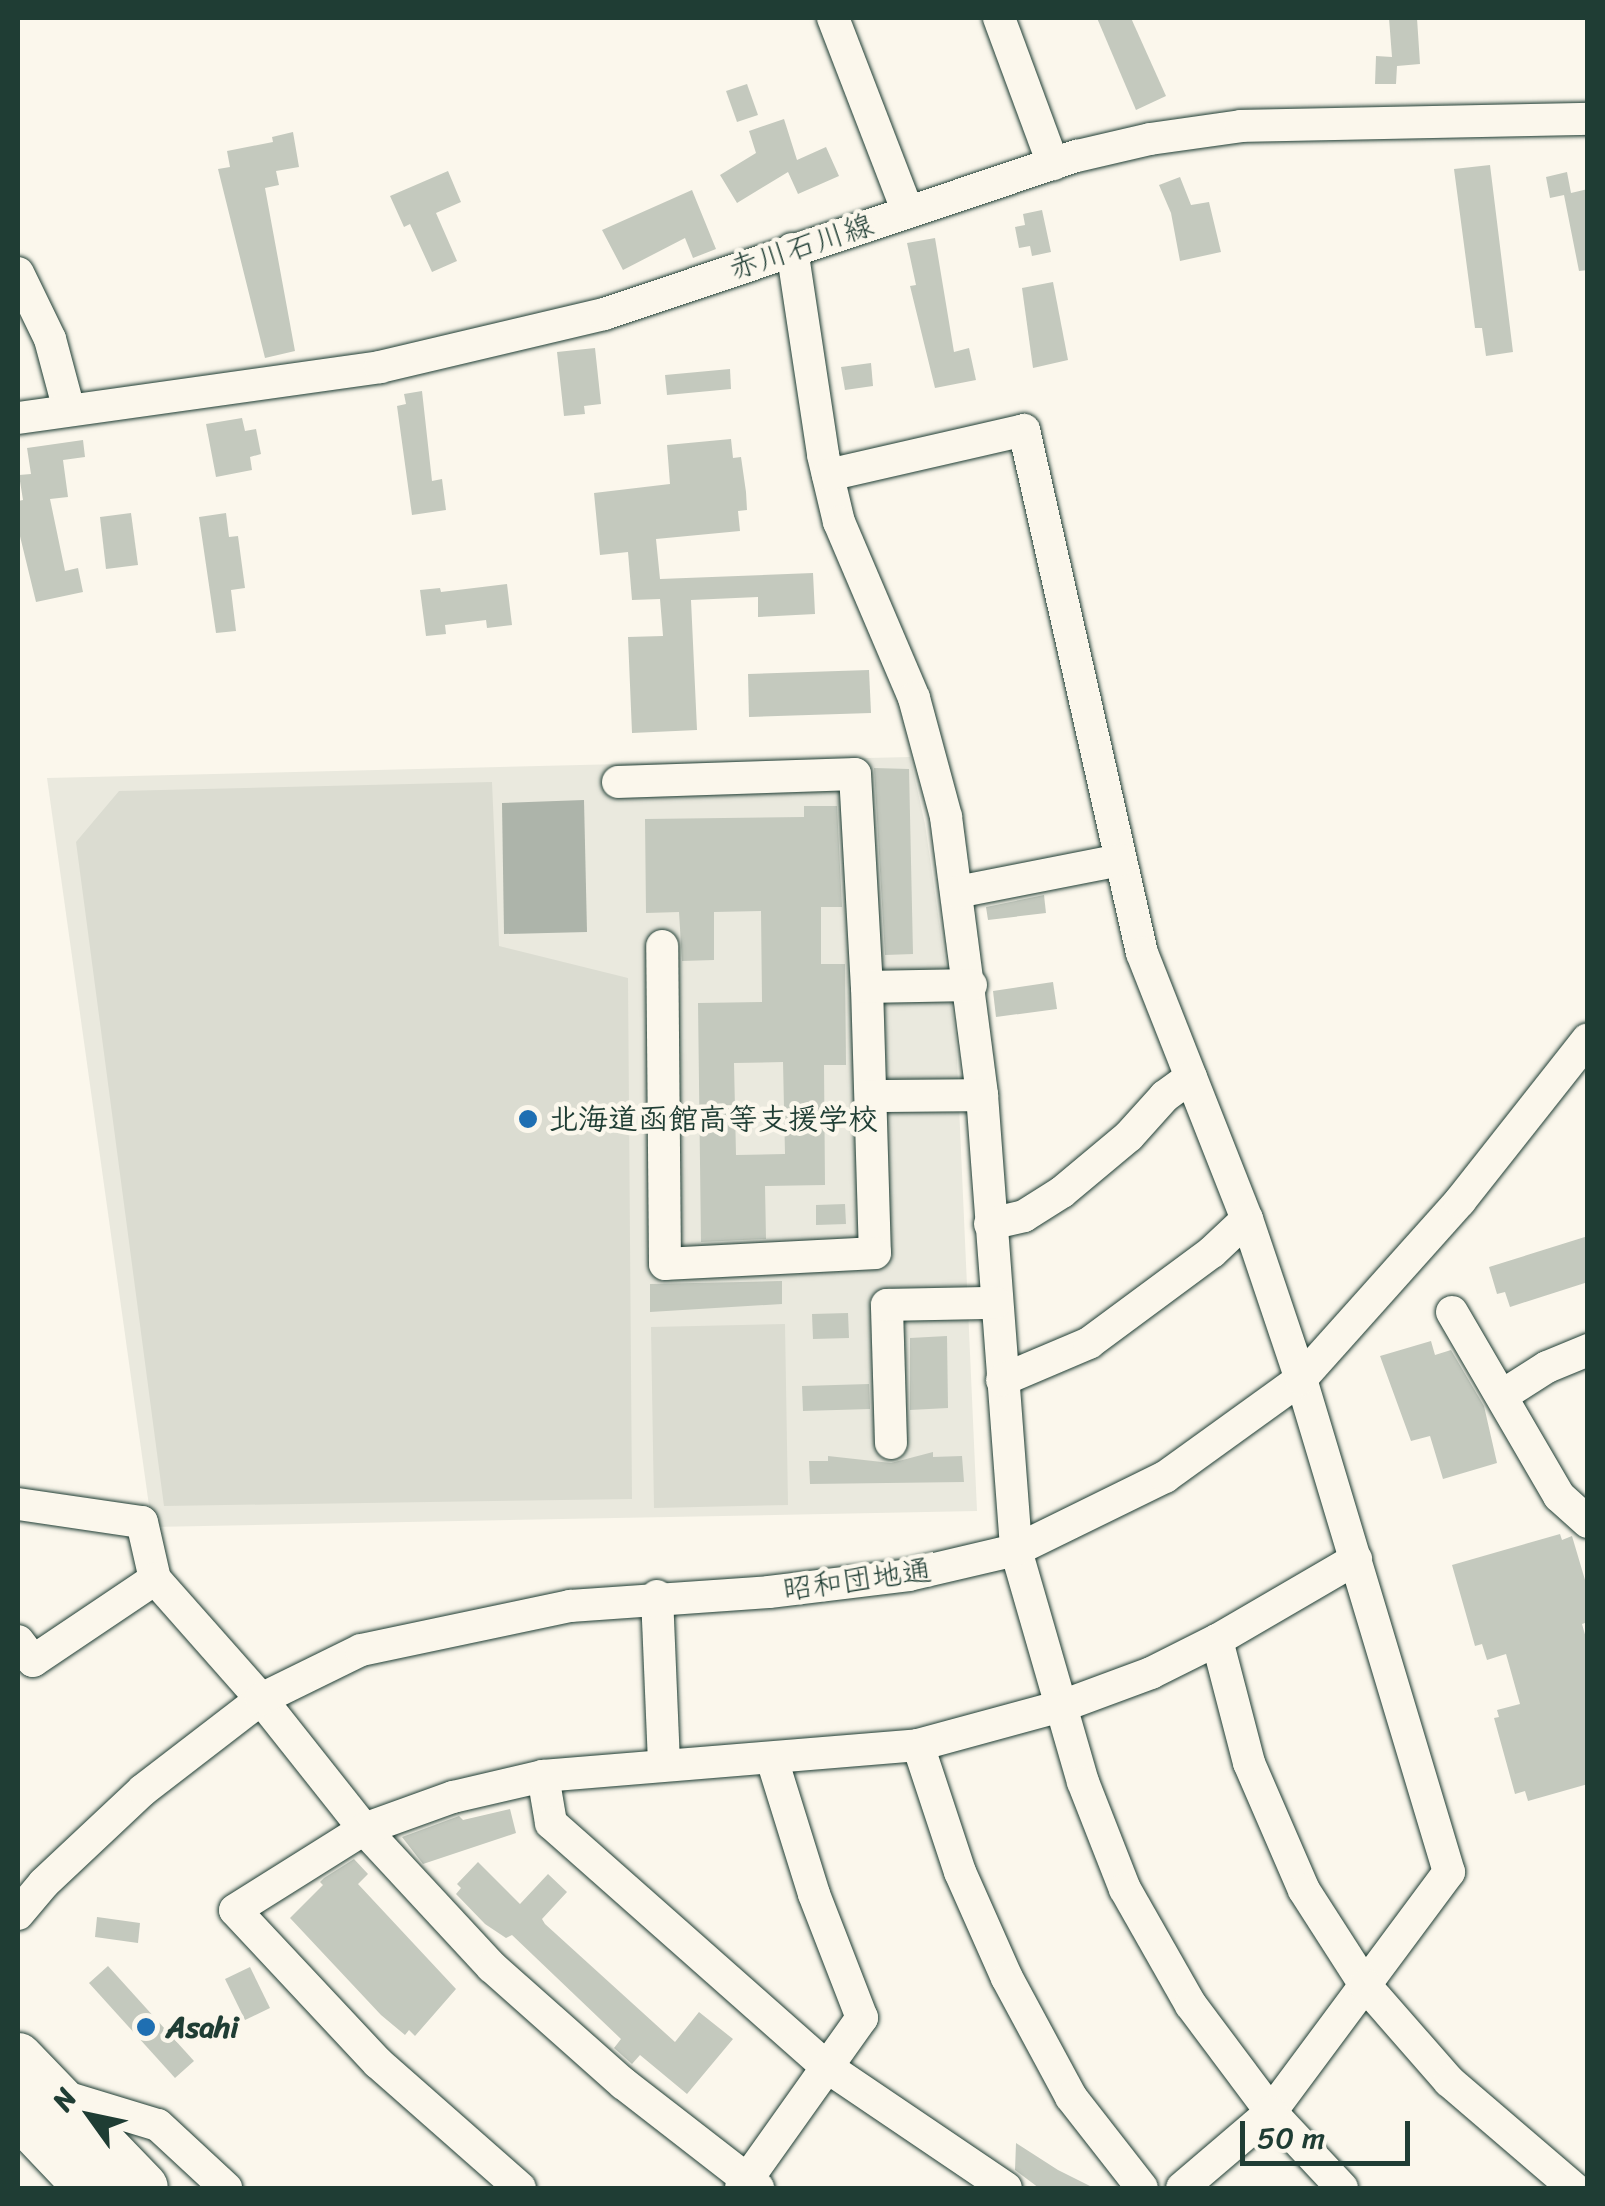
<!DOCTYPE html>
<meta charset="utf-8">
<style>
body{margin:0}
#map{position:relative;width:1605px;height:2206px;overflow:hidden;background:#fbf7ec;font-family:Sriracha,"Klee One",sans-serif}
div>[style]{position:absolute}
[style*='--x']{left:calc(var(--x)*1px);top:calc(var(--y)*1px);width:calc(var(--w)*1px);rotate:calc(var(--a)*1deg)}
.built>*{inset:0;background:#eae9de}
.green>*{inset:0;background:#dbdcd1}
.water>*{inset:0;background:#adb4aa}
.building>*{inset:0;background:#c4c9be}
.roads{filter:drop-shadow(0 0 2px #1f3d34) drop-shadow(0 0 2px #1f3d34)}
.minor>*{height:32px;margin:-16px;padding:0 16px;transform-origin:16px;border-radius:16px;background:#fbf7ec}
.highway>*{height:50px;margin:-25px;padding:0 25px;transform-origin:25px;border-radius:25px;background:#fbf7ec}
.dots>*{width:28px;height:28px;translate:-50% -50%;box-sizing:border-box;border:5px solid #fbf7ec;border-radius:50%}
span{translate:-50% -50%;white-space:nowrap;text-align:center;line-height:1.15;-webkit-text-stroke:9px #fbf7ec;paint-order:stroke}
.street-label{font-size:30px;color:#1f3d34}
.poi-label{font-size:30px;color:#1f3d34;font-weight:700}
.left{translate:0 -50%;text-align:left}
.frame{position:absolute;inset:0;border:20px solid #1f3d34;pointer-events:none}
.north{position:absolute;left:40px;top:2066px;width:100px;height:100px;-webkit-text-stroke:8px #fbf7ec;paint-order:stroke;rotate:303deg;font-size:28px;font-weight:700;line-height:40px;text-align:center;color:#1f3d34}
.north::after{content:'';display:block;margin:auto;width:35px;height:45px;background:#1f3d34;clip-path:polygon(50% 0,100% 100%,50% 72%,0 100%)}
.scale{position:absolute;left:1240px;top:2121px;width:170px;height:45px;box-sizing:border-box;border:5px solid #1f3d34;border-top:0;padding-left:12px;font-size:30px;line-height:35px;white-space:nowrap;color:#1f3d34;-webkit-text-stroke:8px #fbf7ec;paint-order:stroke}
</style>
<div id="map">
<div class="built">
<i style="clip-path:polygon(910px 757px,925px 824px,956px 1038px,977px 1511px,152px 1527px,47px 778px)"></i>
</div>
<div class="green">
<i style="clip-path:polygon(492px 782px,499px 946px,628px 978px,632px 1499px,164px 1506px,76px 842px,119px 791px)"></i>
<i style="clip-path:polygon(785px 1324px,788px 1505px,654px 1508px,651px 1327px)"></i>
</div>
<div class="water">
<i style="clip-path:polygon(584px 800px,587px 932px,504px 934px,502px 803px)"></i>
</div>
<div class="building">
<i style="clip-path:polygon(1097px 18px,1131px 18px,1166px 96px,1136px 110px)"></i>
<i style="clip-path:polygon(1389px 18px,1417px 18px,1420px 64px,1397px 66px,1396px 84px,1375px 84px,1376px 56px,1392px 57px)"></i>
<i style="clip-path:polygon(747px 84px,758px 115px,737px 122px,726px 91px)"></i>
<i style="clip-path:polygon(784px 119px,797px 160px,826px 147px,839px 176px,798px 194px,788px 172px,737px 203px,720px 175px,756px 153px,749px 131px)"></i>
<i style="clip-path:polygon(293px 132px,299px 167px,276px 171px,279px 185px,265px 188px,295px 351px,265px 358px,218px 169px,230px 167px,227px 151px,273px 142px,272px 137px)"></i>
<i style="clip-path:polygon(1490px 165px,1513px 352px,1486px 356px,1482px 328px,1475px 328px,1454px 169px)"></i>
<i style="clip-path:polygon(448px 171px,461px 202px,436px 213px,457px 261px,432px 272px,410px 224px,404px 227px,390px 196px)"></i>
<i style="clip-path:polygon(1567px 172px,1571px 193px,1588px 189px,1588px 270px,1579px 271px,1564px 195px,1550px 198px,1546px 177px)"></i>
<i style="clip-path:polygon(1180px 177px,1191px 205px,1209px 202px,1221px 252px,1180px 261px,1171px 213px,1159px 185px)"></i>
<i style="clip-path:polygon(692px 190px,716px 249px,693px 258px,685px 238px,623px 270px,602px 230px)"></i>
<i style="clip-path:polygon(1042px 210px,1051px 252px,1032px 256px,1030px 246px,1019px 248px,1015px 227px,1025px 225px,1023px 214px)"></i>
<i style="clip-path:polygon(935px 238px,954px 352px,969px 348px,976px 380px,935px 388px,910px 286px,916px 285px,907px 243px)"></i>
<i style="clip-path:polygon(1053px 282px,1068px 360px,1033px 368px,1022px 288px)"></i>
<i style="clip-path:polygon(595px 348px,601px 404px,584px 406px,585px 414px,564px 416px,557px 352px)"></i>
<i style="clip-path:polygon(871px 363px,873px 386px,845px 390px,841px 367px)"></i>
<i style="clip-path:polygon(730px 369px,731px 389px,667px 395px,665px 375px)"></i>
<i style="clip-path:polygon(422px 391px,432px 481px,442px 479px,446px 510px,412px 515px,397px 406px,406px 404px,404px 394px)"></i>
<i style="clip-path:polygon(242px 418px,245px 431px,256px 429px,261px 454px,250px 457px,252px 470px,216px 477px,206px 424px)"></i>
<i style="clip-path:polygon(731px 439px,733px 458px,741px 457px,746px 492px,747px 510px,738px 511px,740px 531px,656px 539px,660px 579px,813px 573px,815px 614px,758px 617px,758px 597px,691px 600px,697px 730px,632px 733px,628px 637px,663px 636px,660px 599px,632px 600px,628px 552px,600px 555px,594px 493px,670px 484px,667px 445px)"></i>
<i style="clip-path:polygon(83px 440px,85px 457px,63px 460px,68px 497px,50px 499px,65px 571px,78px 568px,83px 592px,36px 602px,18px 528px,18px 501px,23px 500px,19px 475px,31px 474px,27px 448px)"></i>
<i style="clip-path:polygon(131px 513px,138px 565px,106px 569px,100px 517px)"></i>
<i style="clip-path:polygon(226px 513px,229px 537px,238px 536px,245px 588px,231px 590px,236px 631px,216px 633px,199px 517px)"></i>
<i style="clip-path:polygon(507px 584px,512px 625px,487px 628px,486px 620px,445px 625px,446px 634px,426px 636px,420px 590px,440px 588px,441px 592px)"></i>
<i style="clip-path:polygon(869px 670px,871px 713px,749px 717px,748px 674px)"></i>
<i style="clip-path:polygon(874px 768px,909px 769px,913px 954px,885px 955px)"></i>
<i style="clip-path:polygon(evenodd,804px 806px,837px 806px,842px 907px,821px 907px,821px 964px,845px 964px,846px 1065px,824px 1065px,825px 1185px,765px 1186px,766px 1239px,701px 1242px,698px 1003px,762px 1002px,761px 911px,714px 912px,714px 960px,682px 961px,679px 912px,646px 913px,645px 819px,804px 817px,804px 806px,783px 1062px,785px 1154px,736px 1155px,734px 1063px,783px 1062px)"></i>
<i style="clip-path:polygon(1044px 895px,1046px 913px,988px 920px,986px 907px)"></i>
<i style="clip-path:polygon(1053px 982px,1057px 1009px,996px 1017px,993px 991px)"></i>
<i style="clip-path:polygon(845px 1204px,846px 1224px,816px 1225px,816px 1205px)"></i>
<i style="clip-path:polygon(1588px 1236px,1588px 1282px,1510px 1307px,1505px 1292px,1497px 1294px,1489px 1267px)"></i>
<i style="clip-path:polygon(782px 1281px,782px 1304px,650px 1312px,650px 1284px)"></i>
<i style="clip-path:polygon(848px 1313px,849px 1338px,813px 1339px,812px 1314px)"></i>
<i style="clip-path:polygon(947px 1336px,948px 1408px,910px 1410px,910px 1338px)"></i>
<i style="clip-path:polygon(1431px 1341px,1435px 1355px,1451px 1350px,1484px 1406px,1497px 1463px,1443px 1479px,1430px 1436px,1411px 1441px,1380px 1356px)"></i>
<i style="clip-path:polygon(869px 1384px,870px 1409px,803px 1411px,802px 1386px)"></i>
<i style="clip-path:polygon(933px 1452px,933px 1457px,962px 1456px,964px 1482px,810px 1484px,809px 1461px,828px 1461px,828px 1456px,891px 1463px)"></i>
<i style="clip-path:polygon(1560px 1534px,1562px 1540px,1572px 1536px,1588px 1590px,1588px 1622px,1582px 1624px,1588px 1645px,1588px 1784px,1528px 1801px,1525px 1791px,1515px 1794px,1494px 1718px,1499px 1717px,1497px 1710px,1520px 1704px,1506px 1654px,1487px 1660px,1482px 1644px,1475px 1646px,1452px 1565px)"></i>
<i style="clip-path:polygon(510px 1809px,516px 1833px,423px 1864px,402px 1837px,459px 1816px,463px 1820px)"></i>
<i style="clip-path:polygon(354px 1859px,368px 1874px,358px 1884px,456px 1989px,415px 2036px,409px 2030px,405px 2035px,381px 2015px,290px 1918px,323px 1885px,320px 1882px,324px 1878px)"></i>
<i style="clip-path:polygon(478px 1862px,520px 1904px,548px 1874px,567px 1892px,542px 1919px,545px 1924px,675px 2042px,699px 2012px,733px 2039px,687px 2094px,640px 2055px,632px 2064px,614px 2048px,621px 2039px,512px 1935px,506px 1938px,485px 1924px,456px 1894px,461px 1888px,457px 1884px)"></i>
<i style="clip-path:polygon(97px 1917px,140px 1923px,138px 1943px,95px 1937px)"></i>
<i style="clip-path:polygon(108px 1966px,194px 2061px,175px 2078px,89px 1983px)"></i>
<i style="clip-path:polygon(250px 1967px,270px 2008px,245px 2020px,225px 1979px)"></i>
<i style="clip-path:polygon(1016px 2143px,1058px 2170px,1094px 2188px,1039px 2188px,1015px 2170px)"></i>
</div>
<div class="roads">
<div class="minor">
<i style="--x:833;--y:18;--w:208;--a:68.9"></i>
<i style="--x:999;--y:18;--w:156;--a:69.7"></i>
<i style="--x:792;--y:249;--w:208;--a:81.4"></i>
<i style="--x:823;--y:455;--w:69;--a:76.6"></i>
<i style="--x:839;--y:522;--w:191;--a:66.9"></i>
<i style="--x:914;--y:698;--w:123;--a:74.9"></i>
<i style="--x:946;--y:817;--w:280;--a:82.6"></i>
<i style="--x:982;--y:1095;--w:456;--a:85.7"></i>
<i style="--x:1016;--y:1550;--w:241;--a:73.9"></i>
<i style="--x:1083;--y:1782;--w:115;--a:68.6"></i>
<i style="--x:1125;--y:1889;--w:133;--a:60.4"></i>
<i style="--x:1191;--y:2005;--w:134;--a:53.2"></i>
<i style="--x:1271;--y:2112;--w:104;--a:46.9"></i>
<i style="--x:18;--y:273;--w:73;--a:64.1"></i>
<i style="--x:50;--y:339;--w:73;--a:75"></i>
<i style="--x:18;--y:418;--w:366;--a:-8"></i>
<i style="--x:380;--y:367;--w:230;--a:-13.3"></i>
<i style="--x:604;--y:314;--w:499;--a:-18.5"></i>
<i style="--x:1077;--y:156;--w:75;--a:-13.1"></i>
<i style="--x:1150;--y:139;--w:92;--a:-8.1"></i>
<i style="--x:1241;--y:126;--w:347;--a:-1.2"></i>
<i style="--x:828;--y:475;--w:201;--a:-12.9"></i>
<i style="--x:1024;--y:430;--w:536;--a:77.29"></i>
<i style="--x:1142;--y:953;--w:286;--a:68.5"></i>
<i style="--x:1247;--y:1219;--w:169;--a:71.4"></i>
<i style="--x:1301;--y:1379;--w:515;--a:73.29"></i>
<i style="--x:1449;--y:1872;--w:299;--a:126.6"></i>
<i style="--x:1271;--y:2112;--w:117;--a:139.5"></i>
<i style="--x:618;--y:782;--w:237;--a:-1.9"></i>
<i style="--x:855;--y:774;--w:213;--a:86.8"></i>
<i style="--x:867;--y:987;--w:266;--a:88.3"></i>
<i style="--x:875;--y:1253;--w:210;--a:177"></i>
<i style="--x:665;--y:1264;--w:318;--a:-90.5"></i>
<i style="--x:957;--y:892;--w:166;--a:-11.1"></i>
<i style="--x:867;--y:987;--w:104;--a:-1.1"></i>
<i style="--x:871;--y:1096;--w:111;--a:-0.5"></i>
<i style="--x:990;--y:1224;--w:35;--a:-13"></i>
<i style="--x:1024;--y:1216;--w:45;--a:-32.3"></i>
<i style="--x:1062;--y:1192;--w:87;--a:-39.9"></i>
<i style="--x:1129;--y:1136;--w:54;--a:-48"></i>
<i style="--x:1165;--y:1096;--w:32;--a:-36"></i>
<i style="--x:1452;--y:1312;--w:213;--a:59.8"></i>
<i style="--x:1559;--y:1496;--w:39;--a:42"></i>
<i style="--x:1002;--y:1380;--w:95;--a:-23"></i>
<i style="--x:1089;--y:1343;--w:153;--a:-36.5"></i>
<i style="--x:1212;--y:1252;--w:48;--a:-43.3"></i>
<i style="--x:1503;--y:1395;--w:52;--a:-32.5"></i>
<i style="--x:1547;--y:1367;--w:44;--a:-22.5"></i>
<i style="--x:891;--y:1443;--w:138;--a:-91.7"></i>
<i style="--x:887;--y:1305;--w:108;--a:-1.1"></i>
<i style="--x:18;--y:1504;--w:125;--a:8.3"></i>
<i style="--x:142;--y:1522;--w:58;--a:77.2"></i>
<i style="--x:155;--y:1579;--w:160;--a:48.5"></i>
<i style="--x:261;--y:1699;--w:166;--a:51.6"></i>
<i style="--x:364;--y:1829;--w:188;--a:47.2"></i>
<i style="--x:492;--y:1967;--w:176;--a:41.6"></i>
<i style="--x:624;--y:2084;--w:170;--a:37.8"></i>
<i style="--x:657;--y:1596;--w:169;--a:87.6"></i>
<i style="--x:1217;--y:1640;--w:127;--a:75.4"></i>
<i style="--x:1249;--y:1763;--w:138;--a:66.6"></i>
<i style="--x:1304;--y:1890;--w:113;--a:57.3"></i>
<i style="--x:1365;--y:1985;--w:128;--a:48.8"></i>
<i style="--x:1449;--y:2081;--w:165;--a:40.6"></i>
<i style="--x:18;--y:1641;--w:25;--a:53"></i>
<i style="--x:33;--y:1661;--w:147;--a:-33.9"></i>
<i style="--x:918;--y:1745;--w:134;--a:71.7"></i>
<i style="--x:960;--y:1872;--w:116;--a:66.1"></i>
<i style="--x:1007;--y:1978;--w:135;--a:61.7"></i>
<i style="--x:1071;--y:2097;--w:115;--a:52"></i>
<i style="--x:543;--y:1776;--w:48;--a:80.3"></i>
<i style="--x:551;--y:1823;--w:368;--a:41.5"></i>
<i style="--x:827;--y:2067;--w:216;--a:34.1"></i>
<i style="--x:18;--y:1914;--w:40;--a:-50"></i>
<i style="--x:44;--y:1883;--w:136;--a:-43.2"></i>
<i style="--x:143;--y:1790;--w:149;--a:-37.6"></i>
<i style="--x:261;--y:1699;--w:111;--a:-26.1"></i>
<i style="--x:361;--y:1650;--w:214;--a:-11.9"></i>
<i style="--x:570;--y:1606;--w:199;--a:-4"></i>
<i style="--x:769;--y:1592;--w:141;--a:-6.9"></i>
<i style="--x:909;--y:1575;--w:110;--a:-13.2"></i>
<i style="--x:1016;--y:1550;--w:166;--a:-26.1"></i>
<i style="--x:1165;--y:1477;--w:168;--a:-35.8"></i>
<i style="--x:1301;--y:1379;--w:239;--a:-48.2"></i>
<i style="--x:1460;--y:1201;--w:206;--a:-51.7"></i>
<i style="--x:59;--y:2095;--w:103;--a:16.9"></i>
<i style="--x:158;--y:2125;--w:93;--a:42.8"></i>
<i style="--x:520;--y:2188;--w:189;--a:-138.6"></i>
<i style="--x:378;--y:2063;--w:209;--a:-133.1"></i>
<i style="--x:235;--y:1910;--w:152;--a:-32.1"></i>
<i style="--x:364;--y:1829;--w:95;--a:-19.8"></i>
<i style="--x:453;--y:1797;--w:92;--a:-13.1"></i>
<i style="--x:543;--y:1776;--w:376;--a:-4.7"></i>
<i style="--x:918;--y:1745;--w:149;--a:-15.2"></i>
<i style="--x:1062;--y:1706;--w:95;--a:-20.3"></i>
<i style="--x:1151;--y:1673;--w:74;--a:-26.6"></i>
<i style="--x:1217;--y:1640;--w:161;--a:-30.2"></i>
<i style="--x:741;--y:2188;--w:209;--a:-54.6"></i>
<i style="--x:862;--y:2018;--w:133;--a:-111.2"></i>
<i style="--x:814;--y:1894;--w:141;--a:-107.3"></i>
</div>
<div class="highway">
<i style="--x:18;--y:2058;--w:180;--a:46.1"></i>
<i style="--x:18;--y:2112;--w:105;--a:46.5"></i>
</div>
</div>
<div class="dots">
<i style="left:528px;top:1119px;background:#1f6fb2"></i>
<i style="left:146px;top:2027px;background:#1f6fb2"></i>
</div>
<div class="street-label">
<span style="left:801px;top:247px;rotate:-18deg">赤川石川線</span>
<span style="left:857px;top:1580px;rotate:-8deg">昭和団地通</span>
</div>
<div class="poi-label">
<span class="left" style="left:548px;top:1119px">北海道函館高等支援学校</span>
<span class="left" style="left:166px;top:2027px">Asahi</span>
</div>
<div class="frame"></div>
<div class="north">N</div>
<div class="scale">50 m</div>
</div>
